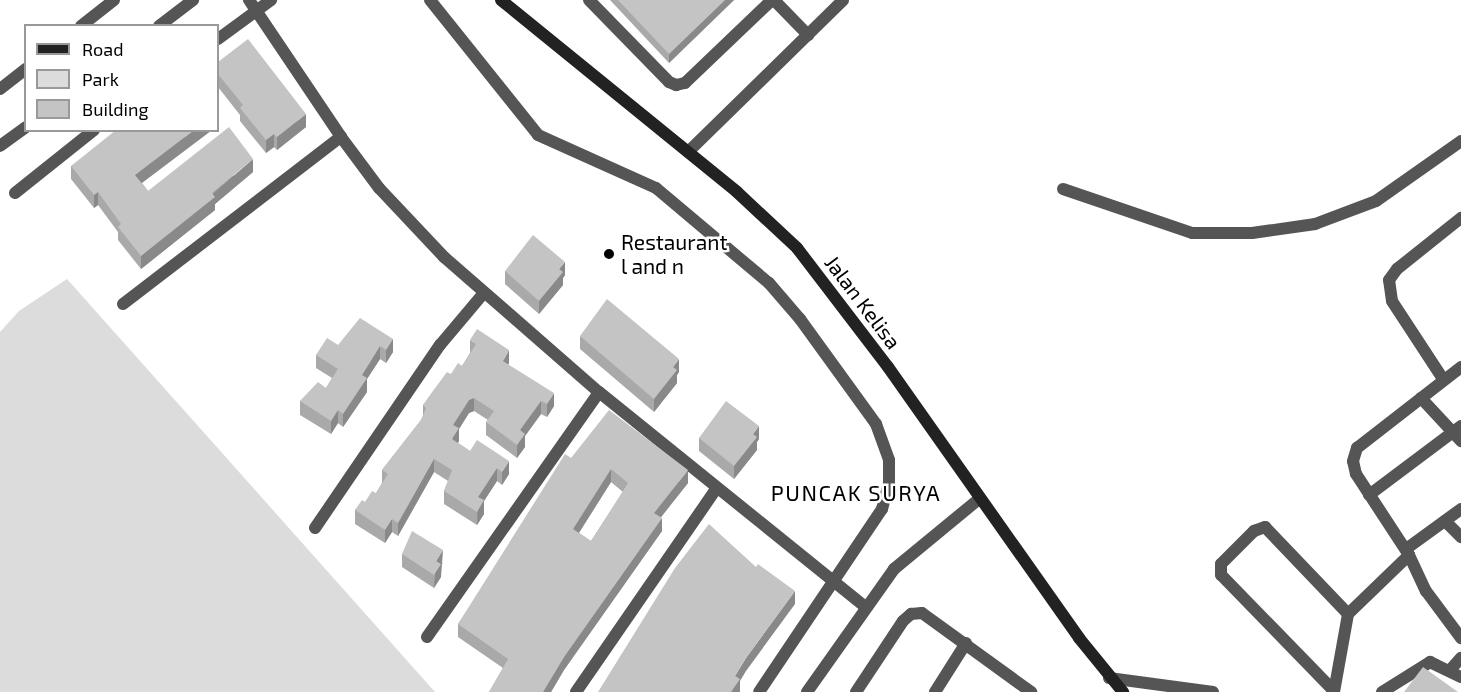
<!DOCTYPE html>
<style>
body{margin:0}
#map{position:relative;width:1461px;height:692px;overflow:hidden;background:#fff;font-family:"Exo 2",sans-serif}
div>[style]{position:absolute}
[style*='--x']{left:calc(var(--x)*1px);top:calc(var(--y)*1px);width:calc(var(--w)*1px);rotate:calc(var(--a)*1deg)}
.green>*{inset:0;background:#dcdcdc}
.minor>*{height:12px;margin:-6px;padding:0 6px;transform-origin:6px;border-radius:6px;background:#555}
.secondary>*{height:12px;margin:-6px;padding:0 6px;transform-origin:6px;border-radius:6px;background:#222}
.wall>*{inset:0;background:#a9a9a9}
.shaded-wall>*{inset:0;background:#898989}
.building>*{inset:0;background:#c4c4c4}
.dots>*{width:16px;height:16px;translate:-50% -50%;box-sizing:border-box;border:3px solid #fff;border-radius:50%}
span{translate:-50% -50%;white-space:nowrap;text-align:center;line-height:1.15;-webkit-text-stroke:5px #fff;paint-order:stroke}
.poi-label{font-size:21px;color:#000}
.left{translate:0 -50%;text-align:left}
.street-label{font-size:21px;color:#000}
.neighbourhood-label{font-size:22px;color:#000;letter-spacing:1.5px}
.legend{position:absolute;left:24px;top:24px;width:195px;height:108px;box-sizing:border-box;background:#fff;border:2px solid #999;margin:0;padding:8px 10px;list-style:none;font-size:18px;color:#000}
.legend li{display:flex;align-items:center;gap:12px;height:30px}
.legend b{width:30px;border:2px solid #999}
</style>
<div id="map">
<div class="green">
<i style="clip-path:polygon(67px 279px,435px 692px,0 692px,0 332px,19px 311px)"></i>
</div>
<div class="minor">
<i style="--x:249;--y:0;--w:165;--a:56.1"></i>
<i style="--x:341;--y:137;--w:64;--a:53.3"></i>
<i style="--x:379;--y:188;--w:95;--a:46.7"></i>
<i style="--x:444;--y:257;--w:206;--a:41.1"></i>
<i style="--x:599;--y:392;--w:341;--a:38.9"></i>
<i style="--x:430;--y:0;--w:173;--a:51.3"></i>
<i style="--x:538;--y:135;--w:129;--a:24.2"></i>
<i style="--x:656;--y:188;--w:148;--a:40.1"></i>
<i style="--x:769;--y:283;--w:48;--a:49.3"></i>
<i style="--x:800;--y:319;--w:130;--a:54.1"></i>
<i style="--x:876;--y:424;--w:38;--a:70"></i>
<i style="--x:889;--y:460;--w:23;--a:90"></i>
<i style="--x:889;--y:483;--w:27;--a:105"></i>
<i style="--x:882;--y:509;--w:220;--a:123.9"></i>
<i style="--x:589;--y:0;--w:115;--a:45.7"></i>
<i style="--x:669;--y:82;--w:8;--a:23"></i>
<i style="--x:676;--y:85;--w:9;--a:-13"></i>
<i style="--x:685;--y:83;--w:120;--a:-43.7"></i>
<i style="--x:774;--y:0;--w:49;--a:45.8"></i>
<i style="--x:81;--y:26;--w:42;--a:-38.2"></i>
<i style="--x:159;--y:26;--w:43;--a:-37.4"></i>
<i style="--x:218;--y:39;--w:66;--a:-36.3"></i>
<i style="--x:0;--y:89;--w:33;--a:-38"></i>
<i style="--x:0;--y:146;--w:32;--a:-36"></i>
<i style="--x:688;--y:152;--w:217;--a:-44.4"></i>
<i style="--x:1063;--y:189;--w:136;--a:18.8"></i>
<i style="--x:1192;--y:233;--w:60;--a:0"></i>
<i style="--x:1252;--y:233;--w:64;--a:-8.1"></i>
<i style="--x:1315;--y:224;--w:65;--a:-20.7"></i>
<i style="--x:1376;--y:201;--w:104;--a:-35.2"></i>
<i style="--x:15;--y:193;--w:101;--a:-38.6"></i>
<i style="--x:123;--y:304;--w:275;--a:-37.5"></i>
<i style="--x:1443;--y:379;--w:93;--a:-123.2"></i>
<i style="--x:1392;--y:301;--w:21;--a:-98"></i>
<i style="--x:1389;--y:280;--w:14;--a:-54"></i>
<i style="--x:1397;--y:269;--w:82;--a:-38.6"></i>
<i style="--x:1421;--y:398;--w:59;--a:47.1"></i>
<i style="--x:1369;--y:495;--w:115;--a:-36.9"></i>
<i style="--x:1445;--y:521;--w:23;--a:45"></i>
<i style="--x:315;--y:528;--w:222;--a:-55.7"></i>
<i style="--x:440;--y:345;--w:67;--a:-49.9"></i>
<i style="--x:1406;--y:549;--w:68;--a:-36"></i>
<i style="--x:1409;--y:555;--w:40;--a:65"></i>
<i style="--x:1426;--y:591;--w:59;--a:53.3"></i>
<i style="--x:427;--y:637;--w:299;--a:-54.9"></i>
<i style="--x:1451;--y:669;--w:15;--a:-48"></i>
<i style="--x:1109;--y:678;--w:105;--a:7.7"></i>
<i style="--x:1334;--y:691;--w:162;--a:-134.2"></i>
<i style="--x:1221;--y:575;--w:11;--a:-90"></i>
<i style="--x:1221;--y:564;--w:47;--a:-45"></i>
<i style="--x:1254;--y:531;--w:12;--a:-20"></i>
<i style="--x:1265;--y:527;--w:120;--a:46.3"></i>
<i style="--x:576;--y:692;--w:247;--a:-55.4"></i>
<i style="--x:807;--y:692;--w:151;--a:-54.7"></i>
<i style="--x:894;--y:569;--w:110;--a:-39.5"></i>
<i style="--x:856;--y:692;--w:85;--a:-56.5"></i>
<i style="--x:903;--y:621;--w:11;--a:-41"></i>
<i style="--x:911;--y:614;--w:11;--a:-5"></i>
<i style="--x:922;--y:613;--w:135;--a:35.9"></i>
<i style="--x:935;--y:692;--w:58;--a:-57.7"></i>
<i style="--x:1334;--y:692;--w:79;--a:-79.8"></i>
<i style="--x:1348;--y:614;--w:85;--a:-44"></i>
<i style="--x:1409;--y:555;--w:97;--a:-123.2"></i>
<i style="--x:1356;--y:474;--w:13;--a:-103"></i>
<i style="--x:1353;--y:461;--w:14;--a:-73"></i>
<i style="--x:1357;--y:448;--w:132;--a:-37.9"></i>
<i style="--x:1382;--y:692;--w:57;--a:-32"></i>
<i style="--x:1430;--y:662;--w:34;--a:26"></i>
</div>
<div class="secondary">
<i style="--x:501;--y:0;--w:304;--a:39.1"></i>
<i style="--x:737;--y:192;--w:82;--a:43"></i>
<i style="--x:797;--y:248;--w:150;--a:52.6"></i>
<i style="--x:888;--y:367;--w:332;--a:54.8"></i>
<i style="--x:1079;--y:638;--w:70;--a:50.8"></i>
</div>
<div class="wall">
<i style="clip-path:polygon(610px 0,734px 0,669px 63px)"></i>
<i style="clip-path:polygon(218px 62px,306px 127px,277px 150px,274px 147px,266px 153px,240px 121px,240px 115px,218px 87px)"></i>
<i style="clip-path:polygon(212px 130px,142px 183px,148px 191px,253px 172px,215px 204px,215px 210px,141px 269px,118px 240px,118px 232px,98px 205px,94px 208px,71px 179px,71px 166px)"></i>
<i style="clip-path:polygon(505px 271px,565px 275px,563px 278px,563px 285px,539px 314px,505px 284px)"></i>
<i style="clip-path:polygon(580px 336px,679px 372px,677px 375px,677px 383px,654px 412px,580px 349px)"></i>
<i style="clip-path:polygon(393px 339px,393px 352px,386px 363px,380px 359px,367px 379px,367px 392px,343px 427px,338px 423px,331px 434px,300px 415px,300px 401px,326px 388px,332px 378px,316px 368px,316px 355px,338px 345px)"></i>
<i style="clip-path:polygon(470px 340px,509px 363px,508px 365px,554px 406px,547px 417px,541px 414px,525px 436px,525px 447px,517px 458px,486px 435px,486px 422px,488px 420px,474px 411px,469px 413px,459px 429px,459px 441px,458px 443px,470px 451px,509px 474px,502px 485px,497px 481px,484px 501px,484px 514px,477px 525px,444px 504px,444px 491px,448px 481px,434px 472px,398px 536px,392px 532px,385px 543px,355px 524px,355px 510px,376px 493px,382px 483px,382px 470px,421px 420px,423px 416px,423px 405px,451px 374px,462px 366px,470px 353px)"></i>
<i style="clip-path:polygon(699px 438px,759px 439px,757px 442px,757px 450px,734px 479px,699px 451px)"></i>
<i style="clip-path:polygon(evenodd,571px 458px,688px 483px,661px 517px,662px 531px,564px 670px,551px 692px,489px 692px,503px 668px,458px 637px,458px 624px,571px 458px,611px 482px,623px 492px,591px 541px,579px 533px,611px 482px)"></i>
<i style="clip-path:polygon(402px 554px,443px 563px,441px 565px,441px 577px,434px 588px,402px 567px)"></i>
</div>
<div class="shaded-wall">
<i style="clip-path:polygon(725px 0,734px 0,669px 63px,669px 54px)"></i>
<i style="clip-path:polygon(306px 114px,306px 127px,277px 150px,277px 137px)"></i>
<i style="clip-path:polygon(194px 130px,212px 130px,135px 188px,135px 175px)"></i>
<i style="clip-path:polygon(274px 134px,274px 147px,266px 153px,266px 140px)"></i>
<i style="clip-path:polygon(253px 159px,253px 172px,215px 204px,215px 210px,141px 269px,141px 256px)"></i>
<i style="clip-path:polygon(98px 192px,98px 205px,94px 208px,94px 195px)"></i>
<i style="clip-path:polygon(565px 262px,565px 275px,563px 278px,563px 285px,539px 314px,539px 301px,559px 269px)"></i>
<i style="clip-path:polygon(393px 339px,393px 352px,386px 363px,386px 350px)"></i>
<i style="clip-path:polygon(380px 346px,380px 359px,367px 379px,367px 392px,343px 427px,343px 414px,362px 375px)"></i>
<i style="clip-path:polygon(509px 350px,509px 363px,503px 374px,503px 361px)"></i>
<i style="clip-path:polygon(679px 359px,679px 372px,677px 375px,677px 383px,654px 412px,654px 399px,673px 367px)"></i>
<i style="clip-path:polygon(554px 393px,554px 406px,547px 417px,547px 404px)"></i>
<i style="clip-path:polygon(474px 398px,474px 411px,469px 413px,459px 429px,459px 441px,452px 452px,453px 425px,469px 400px)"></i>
<i style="clip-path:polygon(541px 401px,541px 414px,525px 436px,525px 447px,517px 458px,517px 445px,520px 430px)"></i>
<i style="clip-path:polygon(338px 410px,338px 423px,331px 434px,331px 421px)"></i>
<i style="clip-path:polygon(759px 426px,759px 439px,757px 442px,757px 450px,734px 479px,734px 466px,753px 434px)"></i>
<i style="clip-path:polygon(434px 459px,434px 472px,398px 536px,398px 523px)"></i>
<i style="clip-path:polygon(509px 461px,509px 474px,502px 485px,502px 472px)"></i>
<i style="clip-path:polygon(497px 468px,497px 481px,484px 501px,484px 514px,477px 525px,478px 497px)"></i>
<i style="clip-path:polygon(611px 469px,611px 482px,573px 542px,573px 529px)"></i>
<i style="clip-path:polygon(688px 470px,688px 483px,654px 526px,654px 513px)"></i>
<i style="clip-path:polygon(662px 518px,662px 531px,564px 670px,551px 692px,543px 692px,564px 657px)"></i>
<i style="clip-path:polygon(392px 519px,392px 532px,385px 543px,385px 530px)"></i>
<i style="clip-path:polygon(443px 550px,441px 577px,434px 588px,436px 561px)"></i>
<i style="clip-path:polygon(795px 591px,795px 604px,746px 671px,740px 681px,740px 692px,731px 692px,735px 676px,746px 658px)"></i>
</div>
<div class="building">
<i style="clip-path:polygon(618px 0,725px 0,669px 54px)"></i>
<i style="clip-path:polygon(248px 39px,306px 114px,277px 137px,274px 134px,266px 140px,240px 108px,243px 105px,218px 74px,218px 62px)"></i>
<i style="clip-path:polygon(229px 127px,253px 159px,212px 193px,215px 197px,141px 256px,118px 227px,121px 224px,98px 192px,94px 195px,71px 166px,116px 130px,194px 130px,135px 175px,148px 191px)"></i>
<i style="clip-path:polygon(533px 235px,565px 262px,559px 269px,563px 272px,539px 301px,505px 271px)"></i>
<i style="clip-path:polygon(607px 299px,679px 359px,673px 367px,677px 370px,654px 399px,580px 336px)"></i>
<i style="clip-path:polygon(360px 318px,393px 339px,386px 350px,380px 346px,362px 375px,367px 378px,343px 414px,338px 410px,331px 421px,300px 401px,318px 382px,326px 388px,338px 369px,316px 355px,327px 338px,338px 345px)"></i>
<i style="clip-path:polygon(477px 329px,509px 350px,503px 361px,554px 393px,547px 404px,541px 401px,520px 430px,525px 434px,517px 445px,486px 422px,494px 411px,474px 398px,469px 400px,453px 425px,459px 428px,452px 439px,470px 451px,477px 440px,509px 461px,502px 472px,497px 468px,484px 488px,478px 497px,484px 500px,477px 512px,444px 491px,452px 470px,434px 459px,398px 523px,392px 519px,385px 530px,355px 510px,362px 500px,365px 502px,372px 491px,376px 493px,388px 474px,382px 470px,421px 420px,426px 408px,423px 405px,430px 395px,447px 372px,451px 374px,458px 363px,462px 366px,476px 344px,470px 340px)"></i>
<i style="clip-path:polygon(726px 401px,759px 426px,753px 434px,757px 437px,734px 466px,699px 438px)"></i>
<i style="clip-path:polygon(evenodd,609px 410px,688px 470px,654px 513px,662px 518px,564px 657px,543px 692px,489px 692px,508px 659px,458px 624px,565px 454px,571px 458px,609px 410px,611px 469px,628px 483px,591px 541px,573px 529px,611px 469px)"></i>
<i style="clip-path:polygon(709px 524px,756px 567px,758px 564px,795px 591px,746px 658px,735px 676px,740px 679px,731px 692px,598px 692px,675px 568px)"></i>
<i style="clip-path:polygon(412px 531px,443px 550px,436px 561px,441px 564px,434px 575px,402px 554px)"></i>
<i style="clip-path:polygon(1423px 667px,1458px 692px,1404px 692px)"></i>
</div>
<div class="dots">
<i style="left:609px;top:254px;background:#000"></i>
</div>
<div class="poi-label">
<span class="left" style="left:621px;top:254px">Restaurant<br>l and n</span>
</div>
<div class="street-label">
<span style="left:863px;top:302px;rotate:53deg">Jalan Kelisa</span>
</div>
<div class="neighbourhood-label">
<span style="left:856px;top:493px">PUNCAK SURYA</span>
</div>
<ul class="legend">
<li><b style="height:8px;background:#222"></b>Road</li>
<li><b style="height:16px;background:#dcdcdc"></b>Park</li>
<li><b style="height:16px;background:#c4c4c4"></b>Building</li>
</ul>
</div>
